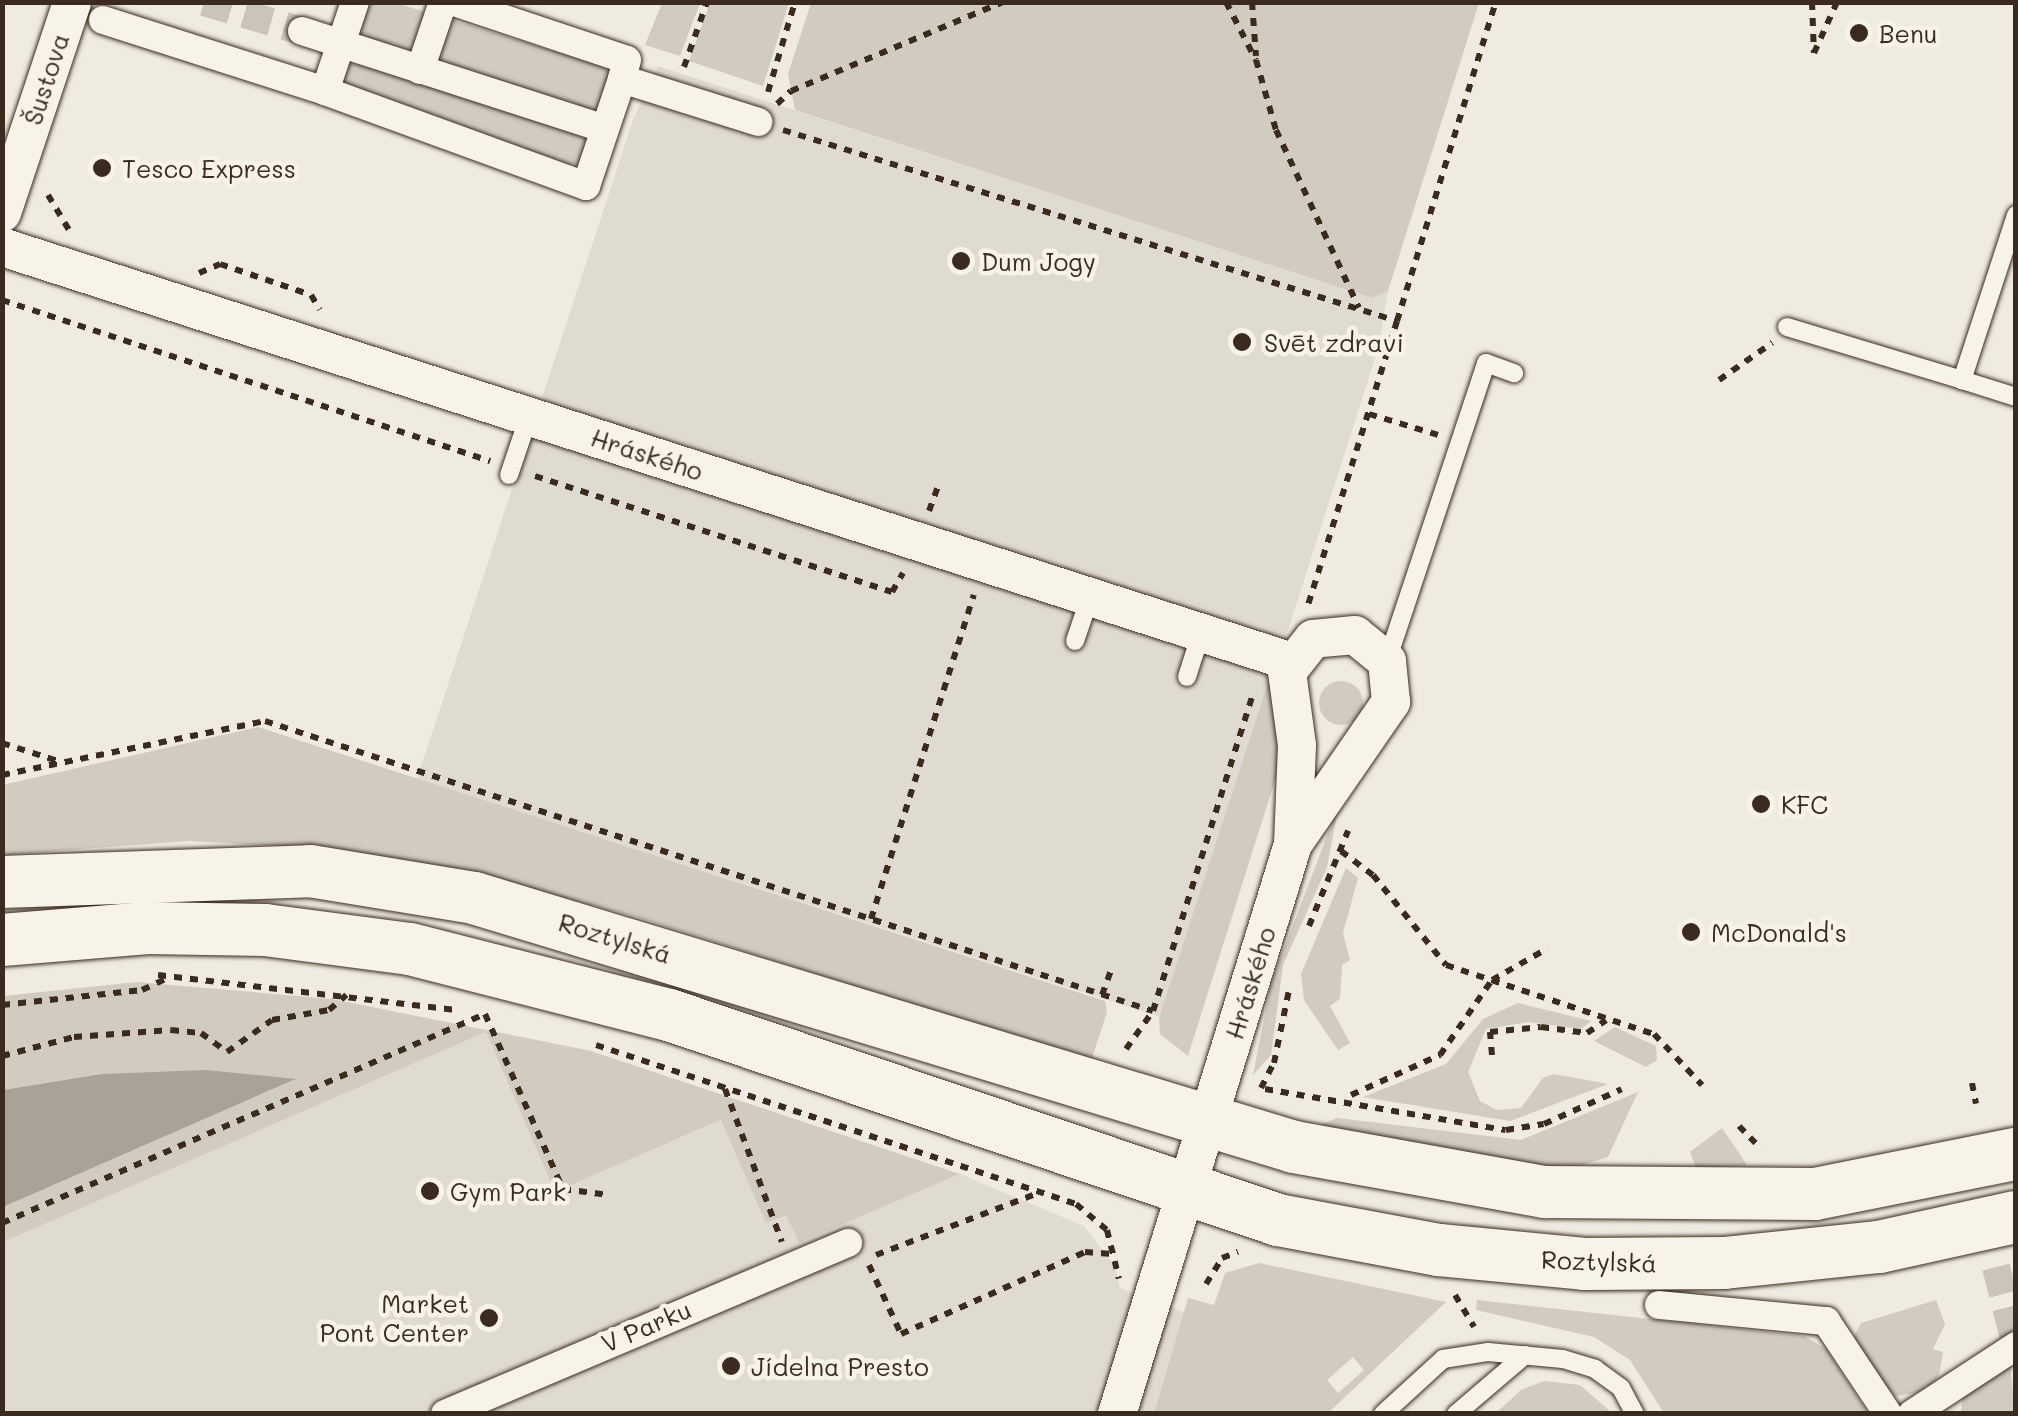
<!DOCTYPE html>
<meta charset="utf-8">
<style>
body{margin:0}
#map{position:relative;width:2018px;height:1416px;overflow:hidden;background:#efebe0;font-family:Mali,sans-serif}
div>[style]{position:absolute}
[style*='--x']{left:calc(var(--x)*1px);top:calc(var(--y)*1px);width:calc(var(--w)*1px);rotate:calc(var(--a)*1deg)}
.built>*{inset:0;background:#e0dbd0}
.green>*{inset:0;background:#d1cbc0}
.round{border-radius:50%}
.water>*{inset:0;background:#aaa296}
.pedestrian-tunnel>*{height:28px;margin-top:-14px;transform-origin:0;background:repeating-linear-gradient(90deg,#cbc4b9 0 28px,transparent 0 42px)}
.path>*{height:6px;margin-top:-3px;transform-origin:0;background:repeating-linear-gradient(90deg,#3b2a1e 0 8px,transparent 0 16px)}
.roads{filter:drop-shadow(0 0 2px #3b2a1e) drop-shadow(0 0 2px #3b2a1e)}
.service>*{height:18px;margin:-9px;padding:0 9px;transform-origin:9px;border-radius:9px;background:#f7f3e8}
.pedestrian>*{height:28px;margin:-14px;padding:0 14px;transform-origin:14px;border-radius:14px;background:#f7f3e8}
.minor>*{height:38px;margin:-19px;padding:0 19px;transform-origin:19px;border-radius:19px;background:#f7f3e8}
.secondary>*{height:52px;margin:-26px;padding:0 26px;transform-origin:26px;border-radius:26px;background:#f7f3e8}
.dots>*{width:28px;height:28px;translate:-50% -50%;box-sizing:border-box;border:5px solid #f7f3e8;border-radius:50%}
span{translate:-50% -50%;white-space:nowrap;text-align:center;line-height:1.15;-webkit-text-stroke:9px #f7f3e8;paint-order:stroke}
.poi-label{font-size:25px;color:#3b2a1e}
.left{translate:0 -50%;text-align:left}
.right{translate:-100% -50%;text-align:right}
.street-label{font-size:25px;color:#3b2a1e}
.frame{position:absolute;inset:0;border:5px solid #3b2a1e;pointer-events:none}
</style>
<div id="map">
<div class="built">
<i style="clip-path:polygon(658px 66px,1372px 298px,1388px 291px,1378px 349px,1164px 1018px,417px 779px,633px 120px)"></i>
<i style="clip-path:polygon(486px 1032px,555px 1192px,722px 1120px,766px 1222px,786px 1214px,799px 1243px,960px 1174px,1084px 1226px,1115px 1266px,1120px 1288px,1184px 1312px,1154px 1413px,3px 1413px,2px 1242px)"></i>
</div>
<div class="green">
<i style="clip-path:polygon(368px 3px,396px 3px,602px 66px,611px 74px,597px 113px,365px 42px,359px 32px)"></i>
<i style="clip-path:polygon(662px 3px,700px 3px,680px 56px,645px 45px)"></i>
<i style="clip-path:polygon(710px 3px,789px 3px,763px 86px,689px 61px)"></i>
<i style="clip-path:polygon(811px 3px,811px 2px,1479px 3px,1388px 291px,1372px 298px,795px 110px,788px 74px)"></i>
<i style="clip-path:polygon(344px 64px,366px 65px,582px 134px,590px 142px,583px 164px,561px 164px,346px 92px,337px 73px)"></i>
<i class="round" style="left:1319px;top:681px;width:44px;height:44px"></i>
<i style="clip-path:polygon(1268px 683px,1283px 711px,1277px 774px,1188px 1056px,1160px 1034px,1159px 1018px)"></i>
<i style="clip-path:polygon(258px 727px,1105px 1001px,1107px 1012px,1091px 1061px,640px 918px,473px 873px,317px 848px,189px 841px,3px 855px,2px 785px)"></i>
<i style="clip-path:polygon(1339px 804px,1327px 867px,1283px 965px,1271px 1055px,1253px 1075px,1271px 983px)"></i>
<i style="clip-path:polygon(1346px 868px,1358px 878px,1343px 933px,1350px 960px,1342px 965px,1340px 999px,1330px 1006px,1350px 1043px,1338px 1050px,1304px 1000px,1301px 974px)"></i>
<i style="clip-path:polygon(137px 982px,332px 999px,591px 1051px,960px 1174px,799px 1243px,786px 1215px,766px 1223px,721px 1120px,555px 1192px,486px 1032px,3px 1242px,3px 1207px,294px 1080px,101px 1074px,3px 1090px,3px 996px)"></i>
<i style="clip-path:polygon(1518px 1003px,1591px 1021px,1581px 1029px,1529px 1022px,1486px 1029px,1468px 1072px,1480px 1101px,1497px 1110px,1521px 1108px,1543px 1078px,1554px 1074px,1608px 1084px,1510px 1121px,1363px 1097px,1446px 1064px,1483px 1019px)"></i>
<i style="clip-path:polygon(1615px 1027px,1656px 1046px,1657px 1060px,1646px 1067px,1594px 1041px)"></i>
<i style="clip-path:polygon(1638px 1092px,1608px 1157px,1556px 1173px,1308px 1130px,1337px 1118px,1521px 1140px)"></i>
<i style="clip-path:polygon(1722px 1128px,1747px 1165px,1697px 1170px,1690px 1152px)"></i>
<i style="clip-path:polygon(evenodd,1259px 1263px,1446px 1302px,1328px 1413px,1154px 1413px,1188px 1298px,1214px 1305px,1225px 1273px,1259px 1263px,1353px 1357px,1364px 1370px,1338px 1393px,1327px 1380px,1353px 1357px)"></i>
<i style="clip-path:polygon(1477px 1300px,1804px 1336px,1826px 1349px,1868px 1413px,1664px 1413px,1630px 1360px,1594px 1337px,1476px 1310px)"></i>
<i style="clip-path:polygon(1936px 1300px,1945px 1324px,1933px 1349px,1943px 1352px,1939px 1375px,1928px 1391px,1896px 1396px,1869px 1372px,1854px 1336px,1861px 1323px)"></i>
<i style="clip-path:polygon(2010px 1363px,2015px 1413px,1961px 1414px,1963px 1390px)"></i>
<i style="clip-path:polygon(1544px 1381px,1580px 1385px,1612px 1413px,1496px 1413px,1521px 1390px)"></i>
</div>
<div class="water">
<i style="clip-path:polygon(206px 1070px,296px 1079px,3px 1207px,3px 1090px,101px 1074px)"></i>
</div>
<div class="pedestrian-tunnel">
<i style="--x:204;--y:2;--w:102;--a:16.5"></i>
<i style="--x:1996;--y:1267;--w:81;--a:75.8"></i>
</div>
<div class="path">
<i style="--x:1226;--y:2;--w:65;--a:62.7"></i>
<i style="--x:1256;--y:60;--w:73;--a:74.1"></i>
<i style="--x:1276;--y:130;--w:196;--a:65"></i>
<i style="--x:1252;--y:2;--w:54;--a:85.8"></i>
<i style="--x:1812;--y:2;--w:51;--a:87.8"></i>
<i style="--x:1814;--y:53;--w:56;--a:-65.7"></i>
<i style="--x:684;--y:67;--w:69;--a:-70.5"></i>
<i style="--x:768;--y:92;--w:94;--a:-73.3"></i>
<i style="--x:777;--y:104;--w:19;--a:-43"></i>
<i style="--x:791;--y:91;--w:230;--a:-22.8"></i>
<i style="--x:783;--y:130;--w:643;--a:17.28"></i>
<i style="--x:1397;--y:321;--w:298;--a:107.4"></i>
<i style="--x:48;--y:195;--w:41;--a:59"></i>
<i style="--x:199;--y:273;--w:23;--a:-23"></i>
<i style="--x:220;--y:264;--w:96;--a:18.8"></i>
<i style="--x:311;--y:295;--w:17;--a:59"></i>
<i style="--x:2;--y:300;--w:514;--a:18.26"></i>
<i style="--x:1397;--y:321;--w:334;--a:-72.8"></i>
<i style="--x:1719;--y:380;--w:65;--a:-34.9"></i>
<i style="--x:1369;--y:414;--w:72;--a:16.9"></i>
<i style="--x:535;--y:476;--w:375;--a:18"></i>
<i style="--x:892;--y:592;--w:22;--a:-60"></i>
<i style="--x:929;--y:511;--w:30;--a:-70"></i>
<i style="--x:2;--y:743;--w:59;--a:17.8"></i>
<i style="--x:2;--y:775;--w:268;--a:-11.6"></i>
<i style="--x:265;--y:721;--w:934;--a:18.09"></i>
<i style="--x:1341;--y:851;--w:40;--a:37"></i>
<i style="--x:1373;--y:875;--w:116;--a:51"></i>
<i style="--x:1446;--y:965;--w:219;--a:18.4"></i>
<i style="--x:1654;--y:1034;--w:70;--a:46.7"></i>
<i style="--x:871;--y:919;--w:340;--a:-72.4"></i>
<i style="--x:1309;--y:926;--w:103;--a:-67.7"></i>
<i style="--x:158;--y:975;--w:302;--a:6.7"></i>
<i style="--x:1102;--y:995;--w:27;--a:-70"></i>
<i style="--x:2;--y:1005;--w:141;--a:-6.1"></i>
<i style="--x:142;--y:990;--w:31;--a:-25"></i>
<i style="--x:596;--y:1045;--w:506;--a:18.33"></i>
<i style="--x:1076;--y:1204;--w:40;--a:40"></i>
<i style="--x:1107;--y:1230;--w:50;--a:76.2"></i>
<i style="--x:1126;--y:1049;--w:47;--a:-54.6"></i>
<i style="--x:1153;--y:1011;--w:333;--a:-72.5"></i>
<i style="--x:1492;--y:1055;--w:23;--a:-95"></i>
<i style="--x:1490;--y:1032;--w:51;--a:-5.6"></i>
<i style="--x:1541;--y:1027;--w:46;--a:7.4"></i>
<i style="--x:1587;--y:1033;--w:23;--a:-34"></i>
<i style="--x:2;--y:1056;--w:74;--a:-14.8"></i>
<i style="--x:74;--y:1037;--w:97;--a:-4.1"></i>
<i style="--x:171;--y:1030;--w:30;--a:6"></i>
<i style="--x:201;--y:1033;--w:32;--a:36"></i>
<i style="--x:227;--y:1052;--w:55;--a:-35.4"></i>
<i style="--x:272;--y:1020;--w:58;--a:-10"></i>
<i style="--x:329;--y:1010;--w:23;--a:-41"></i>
<i style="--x:1972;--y:1083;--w:21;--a:79"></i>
<i style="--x:1261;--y:1088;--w:28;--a:-63"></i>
<i style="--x:1274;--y:1063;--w:75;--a:-78.4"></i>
<i style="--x:725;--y:1089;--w:163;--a:69.6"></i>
<i style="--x:1265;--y:1089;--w:244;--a:9.7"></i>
<i style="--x:1506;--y:1130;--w:38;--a:-9"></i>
<i style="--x:1544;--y:1124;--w:85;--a:-24.2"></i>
<i style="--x:1351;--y:1095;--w:98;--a:-24.2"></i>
<i style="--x:1440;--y:1055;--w:91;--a:-55.3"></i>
<i style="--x:1492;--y:980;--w:64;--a:-29.7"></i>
<i style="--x:1739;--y:1126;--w:32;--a:46"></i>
<i style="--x:2;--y:1223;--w:526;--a:-23.4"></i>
<i style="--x:485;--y:1014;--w:192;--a:66"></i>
<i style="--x:563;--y:1189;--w:46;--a:7.4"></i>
<i style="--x:876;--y:1255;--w:173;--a:-20.9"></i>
<i style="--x:869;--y:1265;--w:76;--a:65.1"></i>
<i style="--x:901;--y:1334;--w:201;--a:-24"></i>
<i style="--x:1085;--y:1252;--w:31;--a:4"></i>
<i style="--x:1206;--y:1284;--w:31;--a:-58"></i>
<i style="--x:1222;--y:1258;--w:17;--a:-21"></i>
<i style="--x:1455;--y:1295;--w:37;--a:59"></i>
</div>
<div class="roads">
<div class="service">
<i style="--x:2016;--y:215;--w:174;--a:108.1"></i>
<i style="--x:1962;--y:380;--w:57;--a:17.5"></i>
<i style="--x:1787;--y:327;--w:183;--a:16.8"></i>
<i style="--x:509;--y:475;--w:62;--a:-71.3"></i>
<i style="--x:1075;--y:641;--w:46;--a:-71.2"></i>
<i style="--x:1387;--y:661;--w:314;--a:-71.6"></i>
<i style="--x:1486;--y:363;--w:30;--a:20"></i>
<i style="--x:1187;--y:677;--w:46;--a:-72.3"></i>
<i style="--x:1383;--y:1414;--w:81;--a:-42.5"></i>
<i style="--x:1443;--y:1359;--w:46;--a:-8.8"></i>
<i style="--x:1488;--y:1352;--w:75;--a:5.3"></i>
<i style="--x:1563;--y:1359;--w:34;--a:17"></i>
<i style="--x:1595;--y:1369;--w:32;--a:36"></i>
<i style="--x:1621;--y:1388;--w:30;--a:62"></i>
<i style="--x:1456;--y:1414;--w:91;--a:-40.5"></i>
</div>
<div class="pedestrian">
<i style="--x:454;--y:2;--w:182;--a:18.5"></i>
<i style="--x:627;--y:60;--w:20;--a:105"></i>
<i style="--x:622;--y:79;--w:143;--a:17.5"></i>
<i style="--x:103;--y:20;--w:233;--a:17.7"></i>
<i style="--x:325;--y:91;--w:278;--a:20"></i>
<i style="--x:586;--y:186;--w:113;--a:-71.4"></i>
<i style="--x:302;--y:31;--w:318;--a:17.9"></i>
<i style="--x:420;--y:70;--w:72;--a:-71.3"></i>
<i style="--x:325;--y:91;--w:94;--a:-71.4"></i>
<i style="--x:1659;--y:1305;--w:168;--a:5.5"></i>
<i style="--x:1826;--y:1321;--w:112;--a:56.3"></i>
<i style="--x:445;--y:1414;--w:438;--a:-23"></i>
<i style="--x:1912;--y:1414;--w:124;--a:-33.2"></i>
</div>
<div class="minor">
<i style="--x:2;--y:213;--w:222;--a:-71.6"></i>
<i style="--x:2;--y:247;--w:1355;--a:17.83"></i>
<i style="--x:1117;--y:1414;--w:597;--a:-72.84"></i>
<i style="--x:1293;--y:844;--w:173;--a:-55.4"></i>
<i style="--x:1391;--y:702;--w:41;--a:-95.6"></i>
<i style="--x:1387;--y:661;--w:41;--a:-140.9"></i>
<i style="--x:1355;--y:635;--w:42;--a:174.6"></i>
<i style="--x:1313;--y:639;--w:42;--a:128.2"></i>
<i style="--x:1287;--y:672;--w:74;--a:82.2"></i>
<i style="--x:1297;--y:745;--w:99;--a:92.3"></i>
</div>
<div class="secondary">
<i style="--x:2;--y:882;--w:308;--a:-2"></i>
<i style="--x:310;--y:871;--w:166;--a:9.3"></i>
<i style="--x:474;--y:898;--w:857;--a:16.89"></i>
<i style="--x:1294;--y:1147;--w:255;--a:10.2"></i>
<i style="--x:1545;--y:1192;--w:270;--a:0.4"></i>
<i style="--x:1815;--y:1194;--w:205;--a:-11.3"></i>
<i style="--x:2;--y:940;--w:146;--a:-4.7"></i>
<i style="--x:148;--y:928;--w:117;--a:1"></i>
<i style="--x:265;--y:930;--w:146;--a:7.5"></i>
<i style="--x:410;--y:949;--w:267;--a:14.3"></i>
<i style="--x:669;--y:1015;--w:643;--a:18.6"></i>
<i style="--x:1278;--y:1220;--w:164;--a:10.6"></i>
<i style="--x:1439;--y:1250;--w:146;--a:5.5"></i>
<i style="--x:1584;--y:1264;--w:140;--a:-0.4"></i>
<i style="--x:1724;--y:1263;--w:156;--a:-5.9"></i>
<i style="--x:1879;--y:1247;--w:140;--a:-12.4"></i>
</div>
</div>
<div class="dots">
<i style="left:1859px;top:33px;background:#3b2a1e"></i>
<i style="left:102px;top:168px;background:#3b2a1e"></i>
<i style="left:961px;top:261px;background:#3b2a1e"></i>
<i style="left:1242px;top:342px;background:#3b2a1e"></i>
<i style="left:1761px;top:804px;background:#3b2a1e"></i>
<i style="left:1691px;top:932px;background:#3b2a1e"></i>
<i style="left:430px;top:1191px;background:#3b2a1e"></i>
<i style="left:489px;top:1318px;background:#3b2a1e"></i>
<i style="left:731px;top:1366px;background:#3b2a1e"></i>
</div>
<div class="poi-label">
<span class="left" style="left:1879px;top:33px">Benu</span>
<span class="left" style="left:122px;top:168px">Tesco Express</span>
<span class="left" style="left:981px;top:261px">Dum Jogy</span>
<span class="left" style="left:1264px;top:342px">Svēt zdravi</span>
<span class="left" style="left:1781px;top:804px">KFC</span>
<span class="left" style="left:1711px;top:932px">McDonald's</span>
<span class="left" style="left:450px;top:1191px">Gym Park</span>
<span class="right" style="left:469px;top:1318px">Market<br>Pont Center</span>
<span class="left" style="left:751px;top:1366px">Jídelna Presto</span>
</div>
<div class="street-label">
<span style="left:46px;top:79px;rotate:-72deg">Šustova</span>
<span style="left:647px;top:454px;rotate:18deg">Hráského</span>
<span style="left:615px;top:938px;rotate:17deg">Roztylská</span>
<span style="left:1250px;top:983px;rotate:-73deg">Hráského</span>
<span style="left:1599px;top:1261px;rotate:2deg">Roztylská</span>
<span style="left:646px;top:1326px;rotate:-23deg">V Parku</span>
</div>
<div class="frame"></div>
</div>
